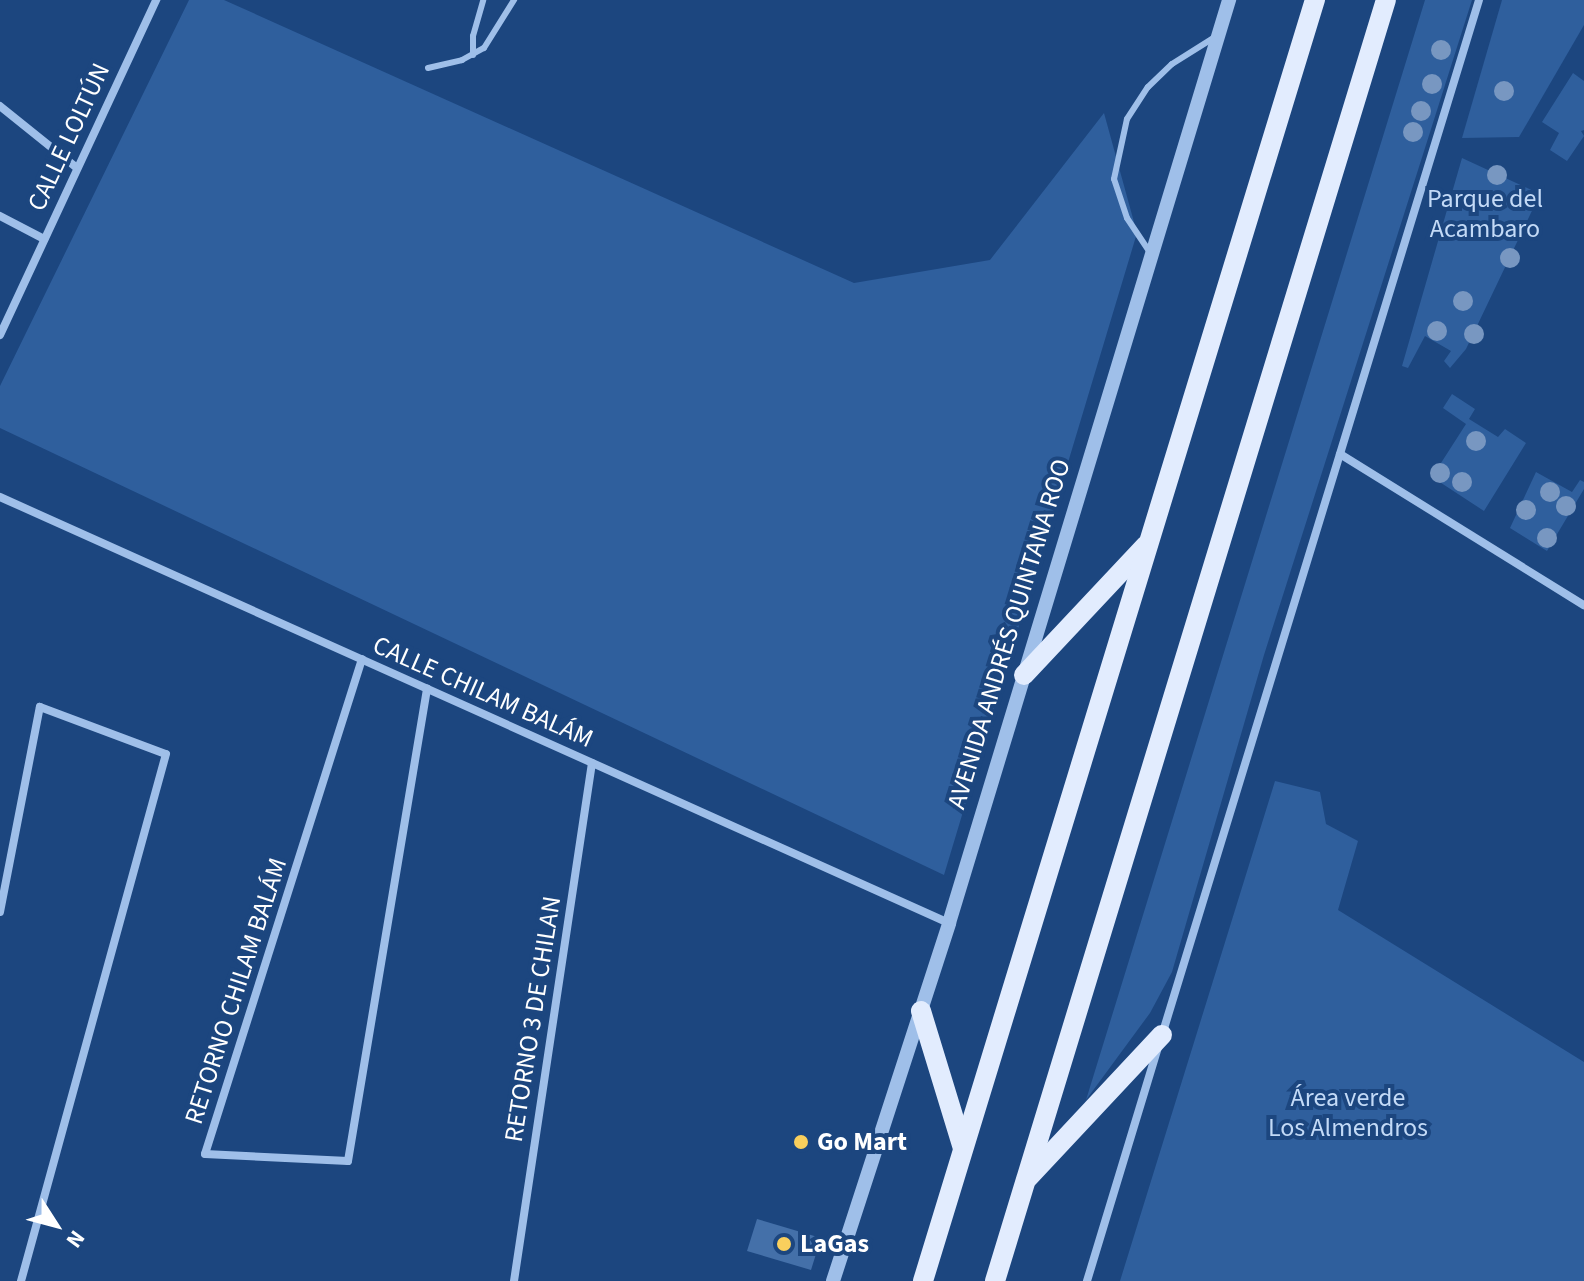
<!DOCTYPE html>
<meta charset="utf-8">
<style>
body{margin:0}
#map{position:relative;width:1584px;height:1281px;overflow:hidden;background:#1c467f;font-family:"Source Sans 3",sans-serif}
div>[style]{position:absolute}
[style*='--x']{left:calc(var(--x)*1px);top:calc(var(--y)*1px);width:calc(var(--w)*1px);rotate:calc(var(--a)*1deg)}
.green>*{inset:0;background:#2f5f9d}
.building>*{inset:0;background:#4470a9}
.service>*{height:6px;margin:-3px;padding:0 3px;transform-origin:3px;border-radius:3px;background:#9fbfe9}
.minor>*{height:8px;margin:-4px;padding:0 4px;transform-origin:4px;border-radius:4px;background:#9fbfe9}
.tertiary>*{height:14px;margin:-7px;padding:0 7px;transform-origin:7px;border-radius:7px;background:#9fbfe9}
.primary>*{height:20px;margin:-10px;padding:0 10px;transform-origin:10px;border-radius:10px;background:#e2ecfe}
.trees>*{width:20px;height:20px;margin:-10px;border-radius:50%;background:#7897c1}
.dots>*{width:22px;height:22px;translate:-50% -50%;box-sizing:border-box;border:4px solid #1c467f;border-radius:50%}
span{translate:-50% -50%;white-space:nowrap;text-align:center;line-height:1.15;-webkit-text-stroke:8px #1c467f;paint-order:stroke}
.street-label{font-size:26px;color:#fff}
.park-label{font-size:26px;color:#c3daf7}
.poi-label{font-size:26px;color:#fff;font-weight:700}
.left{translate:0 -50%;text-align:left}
.north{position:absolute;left:16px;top:1185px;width:80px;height:80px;-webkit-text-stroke:6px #1c467f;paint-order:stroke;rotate:126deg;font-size:22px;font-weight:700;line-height:32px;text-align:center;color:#fff}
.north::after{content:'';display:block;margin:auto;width:28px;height:36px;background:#fff;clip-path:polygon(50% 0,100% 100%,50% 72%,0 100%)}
</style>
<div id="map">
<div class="green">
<i style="clip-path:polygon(189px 0,224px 0,854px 283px,990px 260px,1104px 113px,1137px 233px,944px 875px,0 428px,0 386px)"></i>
<i style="clip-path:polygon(1425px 0,1472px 0,1264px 655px,1172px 972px,1150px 1013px,1086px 1100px)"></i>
<i style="clip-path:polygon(1502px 0,1584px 0,1584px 25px,1519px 137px,1462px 138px)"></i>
<i style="clip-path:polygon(1573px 73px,1584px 81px,1584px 130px,1581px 131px,1584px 136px,1567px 161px,1550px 150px,1559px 133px,1542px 122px)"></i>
<i style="clip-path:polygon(1462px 158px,1540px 194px,1466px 349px,1450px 368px,1444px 361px,1451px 351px,1425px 336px,1408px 368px,1402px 366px)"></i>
<i style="clip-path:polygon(1452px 394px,1475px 409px,1469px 419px,1498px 437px,1505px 429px,1526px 443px,1484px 511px,1432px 477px,1466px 424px,1443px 408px)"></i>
<i style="clip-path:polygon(1536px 472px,1572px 492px,1580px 480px,1584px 482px,1584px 489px,1547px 551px,1510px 528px)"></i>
<i style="clip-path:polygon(1275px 781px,1320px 792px,1326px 824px,1358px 841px,1338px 910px,1584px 1062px,1584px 1281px,1120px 1281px)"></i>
</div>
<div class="building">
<i style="clip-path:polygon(757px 1219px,821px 1238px,811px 1270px,747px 1251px)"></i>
</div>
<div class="service">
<i style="--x:473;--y:55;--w:19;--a:-90"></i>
<i style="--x:473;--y:36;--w:37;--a:-74"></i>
<i style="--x:428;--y:68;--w:35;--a:-13"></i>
<i style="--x:462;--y:60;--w:25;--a:-29"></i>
<i style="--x:484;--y:48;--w:57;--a:-58"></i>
<i style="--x:1151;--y:254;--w:43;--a:-123.7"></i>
<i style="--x:1127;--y:218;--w:41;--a:-108.4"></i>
<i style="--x:1114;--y:179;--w:61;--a:-77.8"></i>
<i style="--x:1127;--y:119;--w:38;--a:-57"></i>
<i style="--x:1148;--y:87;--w:33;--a:-44"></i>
<i style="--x:1172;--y:64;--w:51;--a:-32.1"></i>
</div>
<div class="minor">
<i style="--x:0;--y:106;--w:99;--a:38.8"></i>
<i style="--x:0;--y:216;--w:50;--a:27.6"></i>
<i style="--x:0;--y:335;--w:370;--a:-65"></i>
<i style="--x:1340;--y:454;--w:287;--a:31.8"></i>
<i style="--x:0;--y:497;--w:1040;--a:24.18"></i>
<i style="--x:362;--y:659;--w:519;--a:107.6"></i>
<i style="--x:205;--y:1154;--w:143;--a:2.8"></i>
<i style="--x:348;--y:1161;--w:479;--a:-80.5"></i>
<i style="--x:0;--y:912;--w:209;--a:-79"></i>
<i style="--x:40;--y:707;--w:134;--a:20.5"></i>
<i style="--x:166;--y:754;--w:547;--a:105.38"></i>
<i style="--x:1162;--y:1035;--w:1082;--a:-72.97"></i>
<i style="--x:514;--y:1281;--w:524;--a:-81.44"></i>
<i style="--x:1087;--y:1281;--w:244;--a:-73.1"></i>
</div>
<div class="tertiary">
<i style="--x:833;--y:1281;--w:376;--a:-72"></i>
<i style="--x:949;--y:923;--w:965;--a:-73.12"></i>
</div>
<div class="primary">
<i style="--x:1024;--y:675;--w:178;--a:-46.8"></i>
<i style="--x:921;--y:1011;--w:143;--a:73"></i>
<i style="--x:1028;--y:1178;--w:196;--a:-46.9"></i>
<i style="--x:923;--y:1281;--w:1340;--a:-72.99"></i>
<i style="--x:995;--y:1281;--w:1339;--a:-73.03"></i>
</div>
<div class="trees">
<i style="left:1441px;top:50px"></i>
<i style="left:1432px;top:84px"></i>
<i style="left:1504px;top:91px"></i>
<i style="left:1421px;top:111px"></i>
<i style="left:1413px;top:132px"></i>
<i style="left:1497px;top:175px"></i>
<i style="left:1510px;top:258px"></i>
<i style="left:1463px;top:301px"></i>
<i style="left:1437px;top:331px"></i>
<i style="left:1474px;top:334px"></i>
<i style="left:1476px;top:441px"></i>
<i style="left:1440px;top:473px"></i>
<i style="left:1462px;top:482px"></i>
<i style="left:1550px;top:492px"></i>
<i style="left:1566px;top:506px"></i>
<i style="left:1526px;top:510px"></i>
<i style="left:1547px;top:538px"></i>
</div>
<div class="dots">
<i style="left:801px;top:1142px;background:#f9cf5d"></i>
<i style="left:784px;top:1244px;background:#f9cf5d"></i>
</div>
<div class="street-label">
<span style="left:69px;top:137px;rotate:-65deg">CALLE LOLTÚN</span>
<span style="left:1009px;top:634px;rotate:-73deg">AVENIDA ANDRÉS QUINTANA ROO</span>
<span style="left:483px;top:692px;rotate:24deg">CALLE CHILAM BALÁM</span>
<span style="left:236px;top:991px;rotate:-72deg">RETORNO CHILAM BALÁM</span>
<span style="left:533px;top:1019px;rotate:-81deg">RETORNO 3 DE CHILAN</span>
</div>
<div class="park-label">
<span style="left:1485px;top:214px">Parque del<br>Acambaro</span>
<span style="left:1348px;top:1113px">Área verde<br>Los Almendros</span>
</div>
<div class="poi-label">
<span class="left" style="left:817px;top:1142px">Go Mart</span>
<span class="left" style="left:800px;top:1244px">LaGas</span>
</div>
<div class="north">N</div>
</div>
